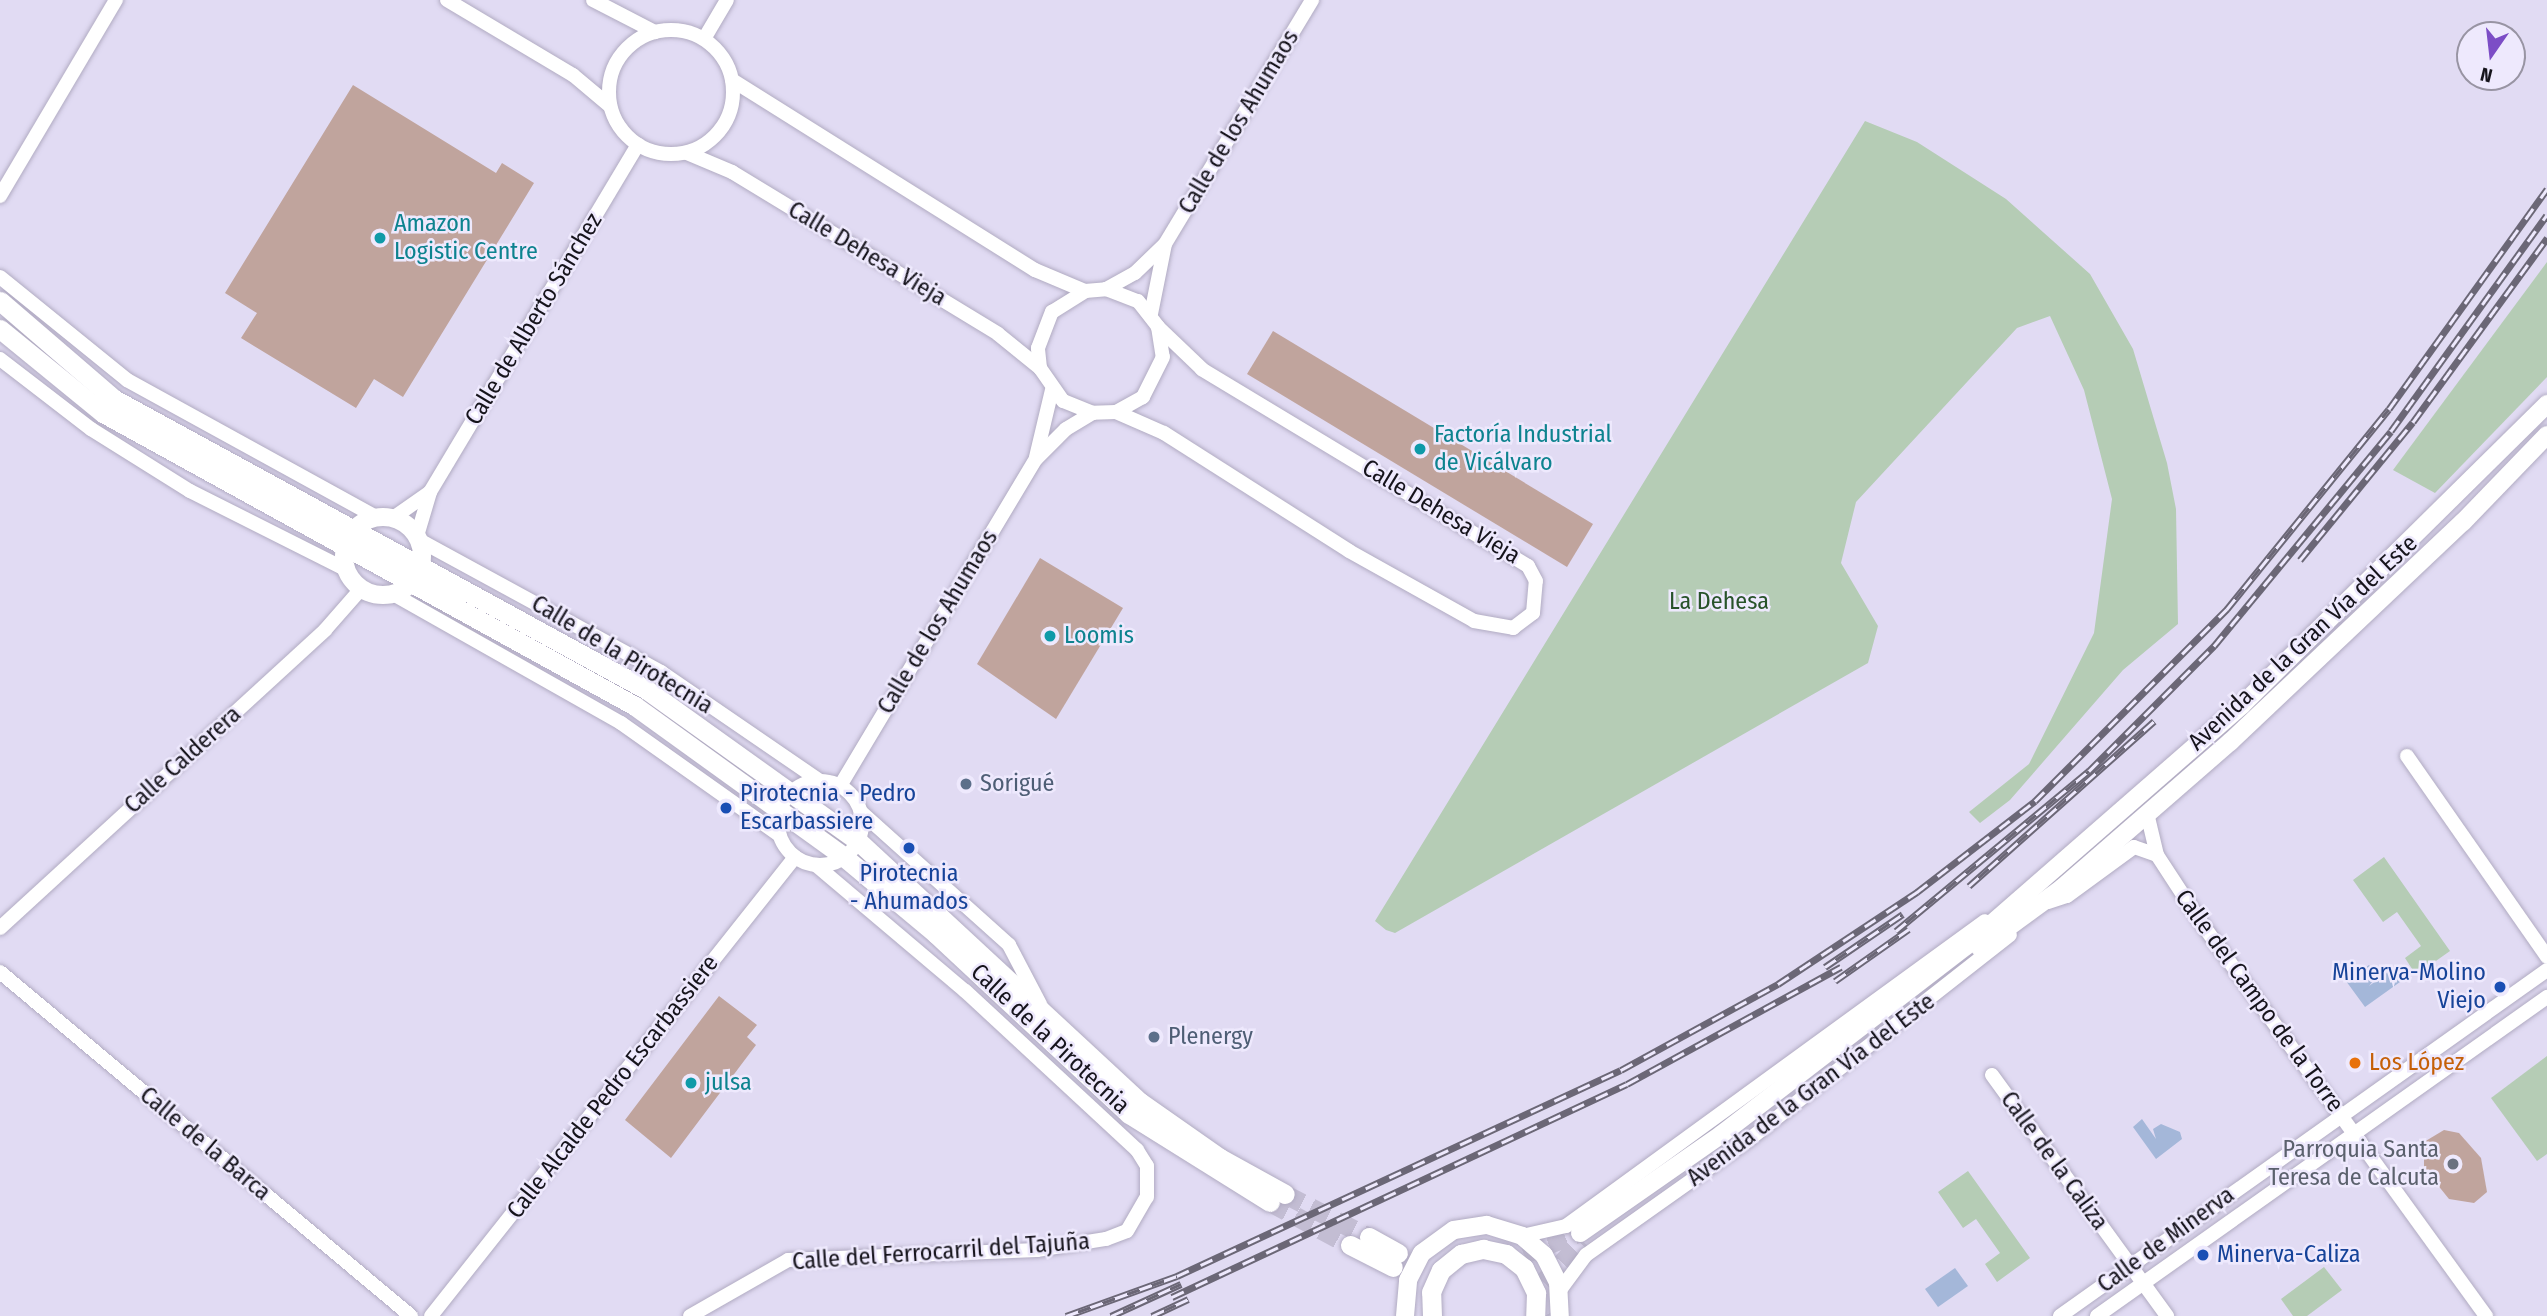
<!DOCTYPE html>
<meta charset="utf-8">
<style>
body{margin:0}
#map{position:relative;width:2547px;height:1316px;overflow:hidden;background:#e1dbf3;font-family:"Fira Sans Condensed",sans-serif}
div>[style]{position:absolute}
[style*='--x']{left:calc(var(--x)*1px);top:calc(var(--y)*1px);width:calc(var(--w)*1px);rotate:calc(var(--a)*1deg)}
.green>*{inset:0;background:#b5ccb5}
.water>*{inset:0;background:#a4b7d9}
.building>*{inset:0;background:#c0a49d}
.tertiary-tunnel>*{height:18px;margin-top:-9px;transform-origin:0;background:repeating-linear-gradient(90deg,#c3bdd3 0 18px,transparent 0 27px)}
.secondary-tunnel>*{height:19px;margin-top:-9.5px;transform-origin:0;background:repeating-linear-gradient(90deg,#c3bdd3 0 19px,transparent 0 29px)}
.roads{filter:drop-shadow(0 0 2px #b1abc2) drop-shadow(0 0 2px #b1abc2)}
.minor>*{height:14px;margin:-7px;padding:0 7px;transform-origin:7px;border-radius:7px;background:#fff}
.minor>.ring{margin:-7px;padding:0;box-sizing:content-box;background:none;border:14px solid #fff;border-radius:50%}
.tertiary>*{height:18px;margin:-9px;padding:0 9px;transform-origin:9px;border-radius:9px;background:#fff}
.tertiary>.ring{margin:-9px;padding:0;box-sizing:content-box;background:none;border:18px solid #fff;border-radius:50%}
.secondary>*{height:19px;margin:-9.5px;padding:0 9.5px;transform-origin:9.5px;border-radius:9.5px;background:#fff}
.rail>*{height:7px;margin-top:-3.5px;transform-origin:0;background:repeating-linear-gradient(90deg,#eee9fd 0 13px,#6b6776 0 26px);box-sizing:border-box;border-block:2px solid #6b6776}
.dots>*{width:19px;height:19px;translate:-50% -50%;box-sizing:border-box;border:4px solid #eee9fd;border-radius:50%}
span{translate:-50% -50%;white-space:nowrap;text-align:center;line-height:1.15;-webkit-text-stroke:5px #eee9fd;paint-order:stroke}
.street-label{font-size:24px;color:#16141c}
.culture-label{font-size:24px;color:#0d838f}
.left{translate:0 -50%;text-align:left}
.park-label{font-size:24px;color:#28532a}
.service-label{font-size:24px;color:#4e5e75}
.transit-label{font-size:24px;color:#164399}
.right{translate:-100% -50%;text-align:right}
.food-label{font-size:24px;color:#c56008}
.worship-label{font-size:24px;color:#5b616d}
.north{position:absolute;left:2456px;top:21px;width:70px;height:70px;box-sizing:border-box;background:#eee9fd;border:2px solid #9894a3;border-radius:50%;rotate:194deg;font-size:19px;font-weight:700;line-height:28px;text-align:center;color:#16141c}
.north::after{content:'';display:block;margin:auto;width:24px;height:32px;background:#7c4dc6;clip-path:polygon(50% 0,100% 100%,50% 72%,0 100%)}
</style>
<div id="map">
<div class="green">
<i style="clip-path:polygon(1865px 121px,1917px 142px,2006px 199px,2090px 274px,2133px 349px,2167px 463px,2176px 509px,2178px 624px,2123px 670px,2010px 800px,1980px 823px,1969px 812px,2029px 764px,2094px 633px,2112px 499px,2084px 390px,2050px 316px,2017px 328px,1856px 502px,1841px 563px,1878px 626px,1868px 663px,1395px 933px,1386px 930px,1375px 921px)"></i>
<i style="clip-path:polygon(2547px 262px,2547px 377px,2435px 493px,2393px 470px)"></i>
<i style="clip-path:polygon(2384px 857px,2450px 951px,2416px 975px,2405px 958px,2421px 946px,2397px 912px,2383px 922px,2353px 880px)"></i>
<i style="clip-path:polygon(2547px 1056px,2547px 1154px,2537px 1161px,2491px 1098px)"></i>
<i style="clip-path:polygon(1968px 1171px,2030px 1258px,1997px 1282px,1985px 1264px,2000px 1253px,1976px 1219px,1963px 1228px,1938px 1192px)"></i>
<i style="clip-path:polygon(2324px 1267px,2342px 1290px,2307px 1316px,2293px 1316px,2281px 1299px)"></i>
</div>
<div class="water">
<i style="clip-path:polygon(2369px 965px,2377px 976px,2369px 986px,2391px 970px,2400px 982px,2365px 1007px,2346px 981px)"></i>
<i style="clip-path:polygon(2142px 1119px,2156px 1139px,2153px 1129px,2161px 1124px,2180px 1132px,2182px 1139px,2156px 1159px,2133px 1127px)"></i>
<i style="clip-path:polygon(1955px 1268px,1968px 1286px,1938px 1307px,1925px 1289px)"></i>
</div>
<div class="building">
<i style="clip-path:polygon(353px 85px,496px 173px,502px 163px,534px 183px,403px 397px,374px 379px,356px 408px,241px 338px,257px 313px,225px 293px)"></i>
<i style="clip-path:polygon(1273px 331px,1593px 524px,1567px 567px,1247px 374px)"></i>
<i style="clip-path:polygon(1040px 558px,1123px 608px,1056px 719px,977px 664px)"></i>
<i style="clip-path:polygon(719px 996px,757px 1025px,747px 1037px,756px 1045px,671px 1158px,625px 1120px)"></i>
<i style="clip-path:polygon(2444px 1130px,2459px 1133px,2481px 1158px,2487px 1192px,2474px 1203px,2449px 1199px,2424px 1168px,2424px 1142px)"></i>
</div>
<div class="tertiary-tunnel">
<i style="--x:1524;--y:1255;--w:60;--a:-21.4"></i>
<i style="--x:1543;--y:1282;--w:57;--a:-46.4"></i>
</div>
<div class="secondary-tunnel">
<i style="--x:1285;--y:1194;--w:94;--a:27.1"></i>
<i style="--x:1270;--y:1202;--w:91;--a:28.3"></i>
<i style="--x:1547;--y:1314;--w:2;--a:63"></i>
</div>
<div class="roads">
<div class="minor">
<i style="--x:447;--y:0;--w:147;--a:30.8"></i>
<i style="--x:573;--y:75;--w:48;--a:40"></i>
<i style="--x:593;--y:0;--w:70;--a:27.3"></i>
<i class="ring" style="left:609px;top:30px;width:110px;height:110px"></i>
<i style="--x:704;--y:39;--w:45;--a:-59.5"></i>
<i style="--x:732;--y:80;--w:358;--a:32.1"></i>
<i style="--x:1035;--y:270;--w:54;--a:22.8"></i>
<i style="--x:1085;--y:291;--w:21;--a:-5"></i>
<i style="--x:1106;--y:289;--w:34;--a:21"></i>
<i style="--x:1138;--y:301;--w:33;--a:52"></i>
<i style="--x:1158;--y:327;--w:30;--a:81"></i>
<i style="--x:1163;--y:357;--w:45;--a:116.6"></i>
<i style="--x:1143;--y:397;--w:31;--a:151"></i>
<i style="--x:1116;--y:412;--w:23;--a:178"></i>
<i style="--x:1093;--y:413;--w:32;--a:-158"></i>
<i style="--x:1063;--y:401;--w:40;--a:-124.9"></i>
<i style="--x:1040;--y:368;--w:20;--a:-96"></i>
<i style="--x:1038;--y:348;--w:39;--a:-69"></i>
<i style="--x:1052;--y:312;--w:39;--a:-32"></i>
<i style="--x:687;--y:153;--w:49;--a:22.9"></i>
<i style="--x:732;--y:172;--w:311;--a:31.3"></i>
<i style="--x:998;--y:334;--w:54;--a:39"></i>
<i style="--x:0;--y:196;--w:228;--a:-59.4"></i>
<i style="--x:0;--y:277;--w:164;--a:39"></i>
<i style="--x:127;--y:380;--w:284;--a:28.8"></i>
<i style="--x:1106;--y:289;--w:33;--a:-29"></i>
<i style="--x:1135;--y:273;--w:40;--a:-44"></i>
<i style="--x:1151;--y:314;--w:71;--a:-78.7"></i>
<i style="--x:1165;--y:244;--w:285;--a:-58.9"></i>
<i style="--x:0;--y:359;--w:115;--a:37.6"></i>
<i style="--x:91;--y:429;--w:117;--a:32.1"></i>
<i style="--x:190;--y:491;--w:174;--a:26.7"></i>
<i style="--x:1116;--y:412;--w:52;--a:23.6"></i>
<i style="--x:1164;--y:433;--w:219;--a:32.5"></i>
<i style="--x:1349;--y:551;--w:143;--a:29.2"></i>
<i style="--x:1474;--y:621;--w:40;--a:10"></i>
<i style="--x:1513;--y:628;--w:25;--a:-37"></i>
<i style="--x:1533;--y:613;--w:32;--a:-85"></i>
<i style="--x:1536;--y:581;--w:17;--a:-118"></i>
<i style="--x:1528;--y:566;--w:381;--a:-148.9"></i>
<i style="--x:1202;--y:369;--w:61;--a:-136.3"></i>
<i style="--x:1036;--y:457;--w:69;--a:-76.6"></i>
<i style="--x:393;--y:518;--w:45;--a:-35.1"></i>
<i style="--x:417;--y:536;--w:46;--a:-73.5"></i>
<i style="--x:430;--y:492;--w:405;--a:-59.1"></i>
<i style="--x:419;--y:540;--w:276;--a:28.6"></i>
<i style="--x:661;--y:672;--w:191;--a:34.4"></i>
<i style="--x:393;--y:594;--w:262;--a:29.5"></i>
<i style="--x:621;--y:723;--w:194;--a:35.3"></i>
<i style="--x:2407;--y:756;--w:245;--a:55.1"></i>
<i class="ring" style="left:778px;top:781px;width:70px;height:70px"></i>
<i style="--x:840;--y:786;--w:381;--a:-59.1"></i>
<i style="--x:1036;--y:459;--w:42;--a:-45"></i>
<i style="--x:1066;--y:429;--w:31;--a:-31"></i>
<i style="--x:861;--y:812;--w:199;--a:41.9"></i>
<i style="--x:1009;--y:945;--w:67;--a:62.3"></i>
<i style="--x:2147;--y:813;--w:43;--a:76.6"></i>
<i style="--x:2157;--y:855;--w:79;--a:56.9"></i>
<i style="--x:2200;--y:921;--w:488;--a:54.1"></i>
<i style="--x:2048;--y:902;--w:20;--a:-18"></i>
<i style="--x:2067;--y:896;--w:83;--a:-36.2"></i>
<i style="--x:2134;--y:847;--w:24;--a:19"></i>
<i style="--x:0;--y:928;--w:441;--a:-42.5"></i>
<i style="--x:325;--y:630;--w:55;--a:-48.7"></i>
<i style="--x:0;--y:972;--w:536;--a:39.93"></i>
<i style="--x:1992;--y:1075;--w:298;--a:54"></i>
<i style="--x:1522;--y:1236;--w:45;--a:-12.8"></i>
<i style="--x:1566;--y:1226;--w:518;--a:-36.05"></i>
<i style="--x:1560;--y:1290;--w:44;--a:-53.4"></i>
<i style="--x:1586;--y:1255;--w:202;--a:-35.3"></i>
<i style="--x:1751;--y:1138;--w:329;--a:-38.1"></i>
<i style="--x:431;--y:1316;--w:586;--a:-51.58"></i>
<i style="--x:690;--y:1316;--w:113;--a:-29.7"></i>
<i style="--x:788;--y:1260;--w:249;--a:-2.3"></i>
<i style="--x:1037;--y:1250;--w:70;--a:-9.1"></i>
<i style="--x:1106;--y:1239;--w:22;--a:-21"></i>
<i style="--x:1127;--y:1231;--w:39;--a:-60"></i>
<i style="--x:1147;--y:1197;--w:31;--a:-90"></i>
<i style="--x:1147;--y:1166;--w:19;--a:-122"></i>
<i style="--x:1137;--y:1150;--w:234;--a:-137.2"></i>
<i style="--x:965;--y:991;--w:195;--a:-139.8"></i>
<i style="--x:2060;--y:1316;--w:597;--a:-35.39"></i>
<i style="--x:2097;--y:1316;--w:552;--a:-35.33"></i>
</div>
<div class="tertiary">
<i class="ring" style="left:344px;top:517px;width:60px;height:60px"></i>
<i style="--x:1980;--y:948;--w:102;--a:-36.2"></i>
<i style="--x:2062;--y:888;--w:223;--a:-41"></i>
<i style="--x:2230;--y:742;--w:320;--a:-43.4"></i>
<i style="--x:2463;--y:522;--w:121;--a:-46"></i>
<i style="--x:1580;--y:1233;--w:173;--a:-34.9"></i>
<i style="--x:1722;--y:1134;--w:308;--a:-37.6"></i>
<i style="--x:1966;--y:946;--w:366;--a:-41.1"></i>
<i style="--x:2242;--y:705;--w:429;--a:-44.6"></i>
<i style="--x:1405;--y:1316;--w:36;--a:-85"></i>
<i style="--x:1408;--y:1280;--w:30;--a:-63"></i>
<i style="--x:1422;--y:1253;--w:39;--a:-36"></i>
<i style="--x:1454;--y:1230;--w:33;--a:-9"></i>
<i style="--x:1487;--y:1225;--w:37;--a:17"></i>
<i style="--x:1522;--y:1236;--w:29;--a:41"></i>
<i style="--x:1544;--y:1255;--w:30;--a:63"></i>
<i style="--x:1558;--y:1282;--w:34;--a:87"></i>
</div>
<div class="secondary">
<i style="--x:0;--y:301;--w:150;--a:40.7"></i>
<i style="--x:114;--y:399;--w:607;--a:28.63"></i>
<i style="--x:647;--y:690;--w:259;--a:35.6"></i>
<i style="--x:858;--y:841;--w:384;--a:42.8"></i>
<i style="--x:1140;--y:1102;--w:98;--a:35"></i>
<i style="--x:1220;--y:1158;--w:74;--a:29"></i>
<i style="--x:0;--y:329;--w:133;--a:39.2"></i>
<i style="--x:103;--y:413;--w:607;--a:28.84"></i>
<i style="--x:635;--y:706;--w:258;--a:35.8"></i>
<i style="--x:844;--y:857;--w:120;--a:39.9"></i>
<i style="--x:936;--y:934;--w:264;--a:43"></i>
<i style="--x:1129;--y:1114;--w:166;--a:32"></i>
<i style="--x:1369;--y:1237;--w:33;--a:29"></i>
<i style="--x:1350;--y:1245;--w:48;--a:27.1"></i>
<i style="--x:1432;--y:1316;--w:24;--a:-92"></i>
<i style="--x:1431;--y:1292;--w:24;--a:-66"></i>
<i style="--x:1441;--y:1270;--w:26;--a:-39"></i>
<i style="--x:1461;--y:1254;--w:23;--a:-13"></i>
<i style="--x:1483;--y:1249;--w:24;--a:12"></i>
<i style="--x:1506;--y:1254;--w:23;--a:38"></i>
<i style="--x:1524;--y:1268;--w:28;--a:64"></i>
<i style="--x:1536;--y:1293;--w:23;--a:92"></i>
</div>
</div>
<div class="rail">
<i style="--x:2300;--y:560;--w:178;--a:-50.7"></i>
<i style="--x:2413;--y:422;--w:228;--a:-53.9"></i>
<i style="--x:1969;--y:886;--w:248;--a:-41.7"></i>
<i style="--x:1896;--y:931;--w:251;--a:-39.7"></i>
<i style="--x:2089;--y:771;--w:177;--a:-45"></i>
<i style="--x:2214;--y:646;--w:278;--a:-50.5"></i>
<i style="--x:2391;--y:431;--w:266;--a:-54.2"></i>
<i style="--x:1825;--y:967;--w:94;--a:-34.2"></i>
<i style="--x:1835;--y:981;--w:90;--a:-35.1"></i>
<i style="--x:1172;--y:1297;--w:502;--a:-25.09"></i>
<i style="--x:1627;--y:1084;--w:244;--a:-28.7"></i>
<i style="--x:1066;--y:1316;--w:118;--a:-19.8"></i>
<i style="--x:1177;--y:1276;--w:489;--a:-24.9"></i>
<i style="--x:1621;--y:1070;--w:179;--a:-28.7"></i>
<i style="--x:1778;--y:984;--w:167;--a:-33.5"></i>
<i style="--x:1917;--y:892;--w:149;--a:-37.6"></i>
<i style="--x:2035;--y:801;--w:272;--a:-45"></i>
<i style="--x:2227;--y:609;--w:257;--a:-51"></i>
<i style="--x:2389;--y:409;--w:271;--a:-54.3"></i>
<i style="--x:1111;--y:1316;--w:77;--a:-24.6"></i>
<i style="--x:1152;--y:1316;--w:40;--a:-25"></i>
</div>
<div class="dots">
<i style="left:380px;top:238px;background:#0f9aa8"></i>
<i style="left:1420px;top:449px;background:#0f9aa8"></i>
<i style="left:1050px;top:636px;background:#0f9aa8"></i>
<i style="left:966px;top:784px;background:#5c6f8a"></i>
<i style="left:726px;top:808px;background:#1a4fb4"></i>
<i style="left:909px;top:848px;background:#1a4fb4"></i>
<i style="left:2500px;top:987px;background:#1a4fb4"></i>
<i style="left:1154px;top:1037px;background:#5c6f8a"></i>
<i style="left:2355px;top:1063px;background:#e8710a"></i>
<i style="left:691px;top:1083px;background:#0f9aa8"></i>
<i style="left:2453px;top:1164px;background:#6b7280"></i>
<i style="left:2203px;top:1255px;background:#1a4fb4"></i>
</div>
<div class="street-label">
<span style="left:1239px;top:122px;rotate:-59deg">Calle de los Ahumaos</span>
<span style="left:867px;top:254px;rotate:31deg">Calle Dehesa Vieja</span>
<span style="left:534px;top:319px;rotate:-59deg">Calle de Alberto Sánchez</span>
<span style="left:1441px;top:512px;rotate:31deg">Calle Dehesa Vieja</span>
<span style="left:938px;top:622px;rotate:-59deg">Calle de los Ahumaos</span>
<span style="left:2303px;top:643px;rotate:-43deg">Avenida de la Gran Vía del Este</span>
<span style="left:622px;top:655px;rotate:31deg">Calle de la Pirotecnia</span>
<span style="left:183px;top:760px;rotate:-42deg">Calle Calderera</span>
<span style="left:2259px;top:1001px;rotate:54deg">Calle del Campo de la Torre</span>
<span style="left:1050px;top:1039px;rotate:43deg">Calle de la Pirotecnia</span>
<span style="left:613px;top:1087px;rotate:-52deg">Calle Alcalde Pedro Escarbassiere</span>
<span style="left:1811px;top:1090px;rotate:-37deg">Avenida de la Gran Vía del Este</span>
<span style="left:205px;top:1144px;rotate:40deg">Calle de la Barca</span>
<span style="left:2054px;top:1161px;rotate:54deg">Calle de la Caliza</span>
<span style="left:2166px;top:1240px;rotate:-36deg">Calle de Minerva</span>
<span style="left:941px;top:1252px;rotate:-4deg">Calle del Ferrocarril del Tajuña</span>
</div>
<div class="culture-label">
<span class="left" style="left:394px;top:238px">Amazon<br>Logistic Centre</span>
<span class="left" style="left:1434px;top:449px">Factoría Industrial<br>de Vicálvaro</span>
<span class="left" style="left:1064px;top:636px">Loomis</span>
<span class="left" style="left:705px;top:1083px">julsa</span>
</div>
<div class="park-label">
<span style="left:1719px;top:602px">La Dehesa</span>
</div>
<div class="service-label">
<span class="left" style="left:980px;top:784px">Sorigué</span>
<span class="left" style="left:1168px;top:1037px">Plenergy</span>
</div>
<div class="transit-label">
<span class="left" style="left:740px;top:808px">Pirotecnia - Pedro<br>Escarbassiere</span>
<span style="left:909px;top:888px">Pirotecnia<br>- Ahumados</span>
<span class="right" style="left:2486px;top:987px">Minerva-Molino<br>Viejo</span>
<span class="left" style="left:2217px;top:1255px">Minerva-Caliza</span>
</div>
<div class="food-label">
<span class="left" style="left:2369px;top:1063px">Los López</span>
</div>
<div class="worship-label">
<span class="right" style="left:2439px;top:1164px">Parroquia Santa<br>Teresa de Calcuta</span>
</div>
<div class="north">N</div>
</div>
